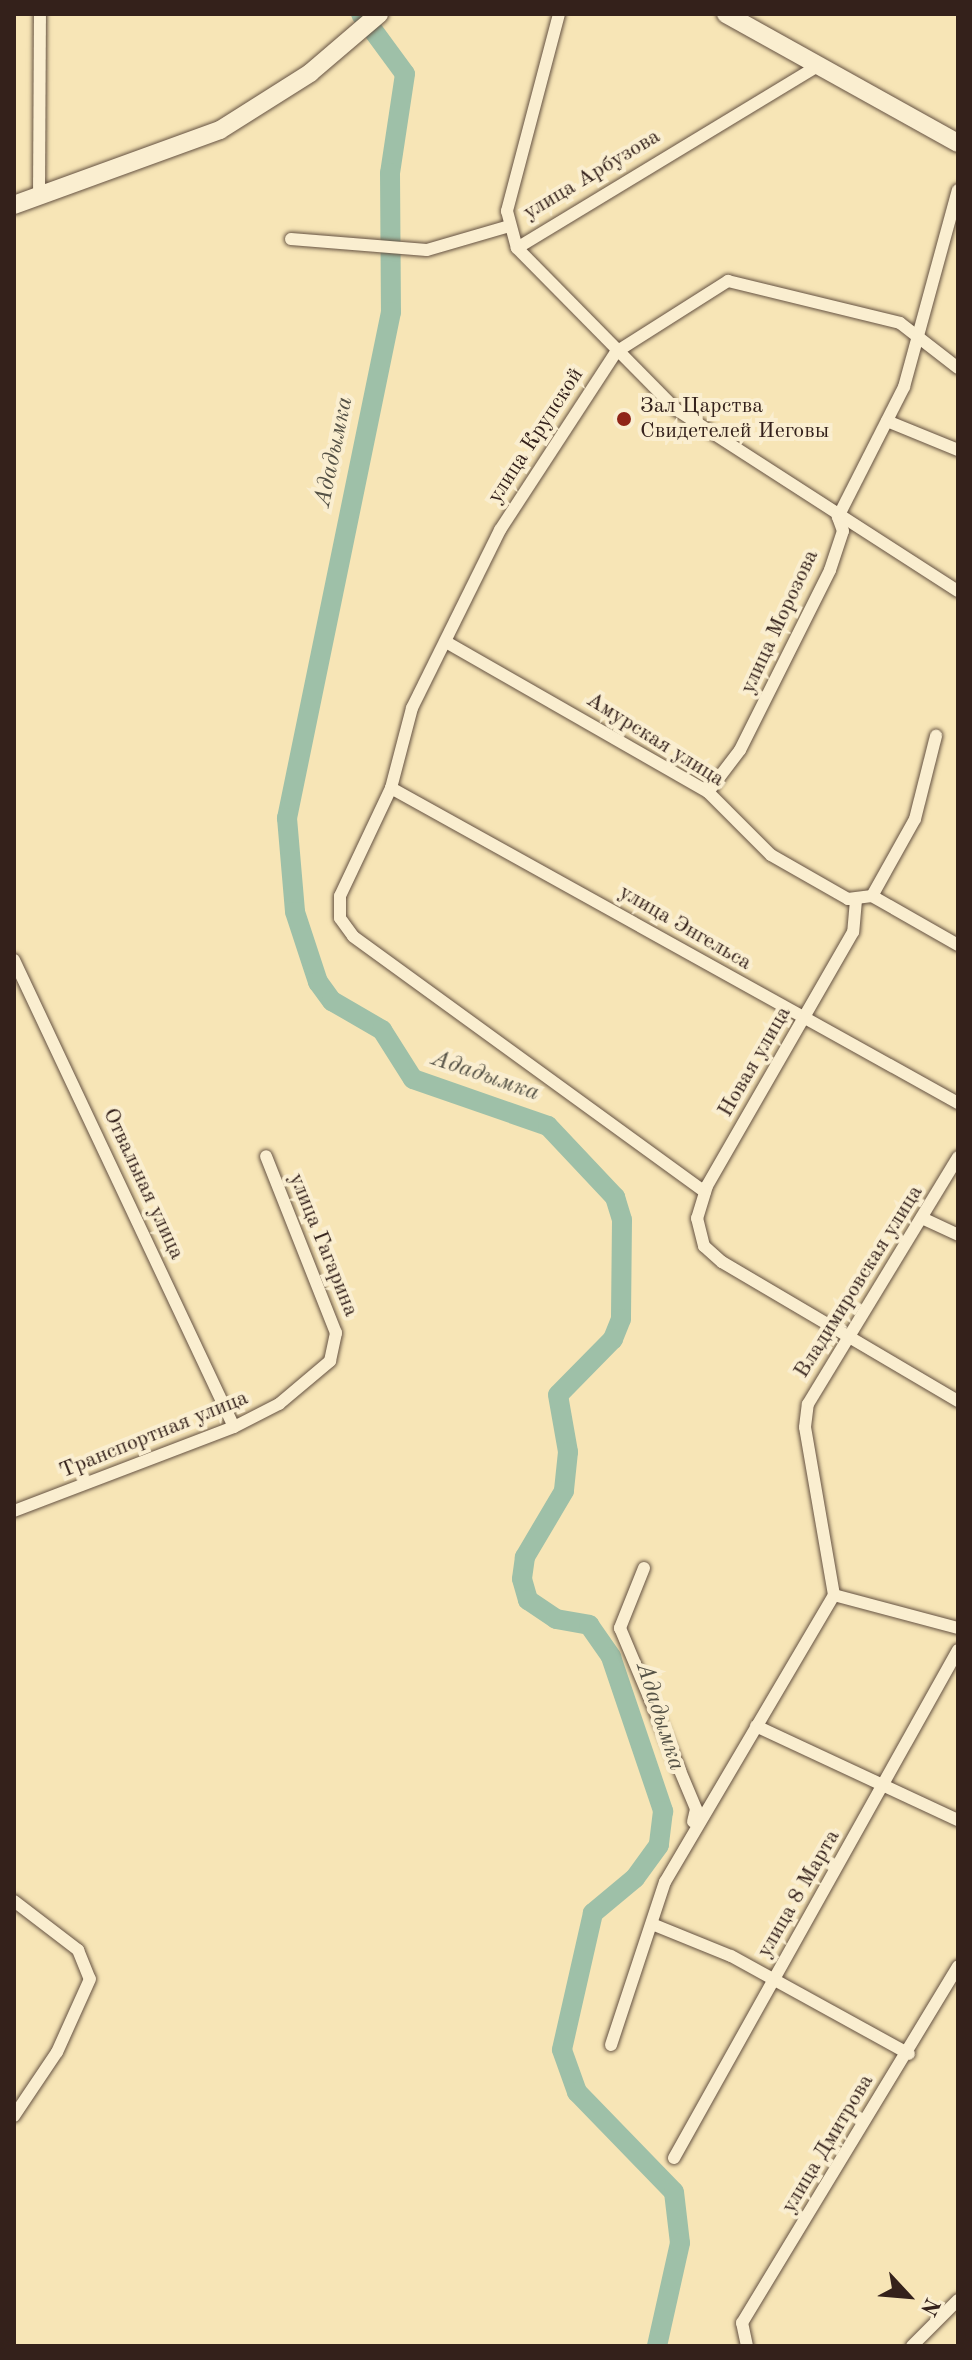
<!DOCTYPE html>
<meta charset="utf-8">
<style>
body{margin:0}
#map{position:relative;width:972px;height:2360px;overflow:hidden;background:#f7e5b6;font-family:"Old Standard TT",serif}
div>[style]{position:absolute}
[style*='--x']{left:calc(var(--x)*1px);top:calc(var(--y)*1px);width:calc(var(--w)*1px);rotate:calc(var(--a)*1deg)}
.river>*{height:20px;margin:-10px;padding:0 10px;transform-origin:10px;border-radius:10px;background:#9ec0a8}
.roads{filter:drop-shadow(0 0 2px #655242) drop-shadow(0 0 2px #655242)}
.street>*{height:12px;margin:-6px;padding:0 6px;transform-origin:6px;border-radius:6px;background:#faeed0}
.secondary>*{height:18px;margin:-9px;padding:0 9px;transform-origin:9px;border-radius:9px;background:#faeed0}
.dots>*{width:22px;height:22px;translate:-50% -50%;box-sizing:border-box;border:4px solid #faeed0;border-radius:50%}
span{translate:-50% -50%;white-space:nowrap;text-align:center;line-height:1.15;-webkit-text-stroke:8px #faeed0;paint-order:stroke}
.street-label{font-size:22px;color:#34211b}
.poi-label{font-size:22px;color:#34211b}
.left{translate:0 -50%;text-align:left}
.water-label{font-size:24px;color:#545145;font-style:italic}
.frame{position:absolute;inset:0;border:16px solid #34211b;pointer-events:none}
.north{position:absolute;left:868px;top:2256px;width:80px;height:80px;-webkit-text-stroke:6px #faeed0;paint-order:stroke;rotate:116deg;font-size:22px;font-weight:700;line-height:32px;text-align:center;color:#34211b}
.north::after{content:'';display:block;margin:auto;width:28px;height:36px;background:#34211b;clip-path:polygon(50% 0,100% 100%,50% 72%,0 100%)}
</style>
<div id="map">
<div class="river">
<i style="--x:361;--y:14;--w:74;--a:53.7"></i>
<i style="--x:405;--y:74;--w:100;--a:98.6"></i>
<i style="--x:390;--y:173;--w:139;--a:89.6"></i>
<i style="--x:391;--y:312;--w:517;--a:101.61"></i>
<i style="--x:287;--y:818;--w:94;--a:85.1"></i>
<i style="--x:295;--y:912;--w:74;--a:71.8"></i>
<i style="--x:318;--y:982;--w:24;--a:54"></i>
<i style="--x:332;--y:1001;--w:58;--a:30.1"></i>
<i style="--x:382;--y:1030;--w:58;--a:57.7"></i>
<i style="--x:413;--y:1079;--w:143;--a:19.2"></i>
<i style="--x:548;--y:1126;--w:98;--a:46.7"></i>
<i style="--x:615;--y:1197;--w:24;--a:73"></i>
<i style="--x:622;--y:1220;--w:99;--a:90.6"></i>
<i style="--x:621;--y:1319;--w:22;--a:112"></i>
<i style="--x:613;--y:1339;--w:78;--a:134.5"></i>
<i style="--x:558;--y:1395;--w:58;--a:80"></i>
<i style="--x:568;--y:1452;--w:39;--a:96"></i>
<i style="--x:564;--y:1491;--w:77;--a:120.6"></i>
<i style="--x:525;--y:1557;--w:22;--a:98"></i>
<i style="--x:522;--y:1579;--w:22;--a:74"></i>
<i style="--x:528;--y:1600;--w:34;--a:34"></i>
<i style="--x:556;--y:1619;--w:34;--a:10"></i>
<i style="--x:589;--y:1625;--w:39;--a:55"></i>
<i style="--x:611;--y:1657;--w:163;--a:71.3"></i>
<i style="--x:663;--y:1811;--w:34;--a:97"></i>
<i style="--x:659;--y:1845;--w:41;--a:126"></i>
<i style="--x:635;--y:1878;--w:55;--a:140.2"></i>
<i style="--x:593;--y:1913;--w:140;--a:102.8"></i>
<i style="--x:562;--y:2050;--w:45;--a:70.3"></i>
<i style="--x:577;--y:2092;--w:139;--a:45.9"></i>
<i style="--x:674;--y:2192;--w:51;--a:83.3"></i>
<i style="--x:680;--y:2243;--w:106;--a:102.6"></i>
</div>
<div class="roads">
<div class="street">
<i style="--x:559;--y:14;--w:204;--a:104.8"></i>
<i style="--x:507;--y:211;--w:38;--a:75"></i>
<i style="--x:517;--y:248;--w:228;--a:45.4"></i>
<i style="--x:677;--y:410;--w:334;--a:32.8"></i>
<i style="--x:39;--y:197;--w:183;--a:-89.7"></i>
<i style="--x:291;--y:239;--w:136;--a:4.6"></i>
<i style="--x:427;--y:250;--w:85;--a:-16.3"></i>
<i style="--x:517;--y:248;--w:351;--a:-31.2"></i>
<i style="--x:887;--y:421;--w:77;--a:22.2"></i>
<i style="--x:446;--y:642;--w:302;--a:29.8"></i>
<i style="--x:708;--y:792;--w:89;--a:45"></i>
<i style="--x:771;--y:855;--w:89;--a:29.7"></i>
<i style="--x:848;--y:899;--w:24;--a:-7"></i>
<i style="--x:872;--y:896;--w:99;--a:29.7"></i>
<i style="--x:391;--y:788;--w:649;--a:29.05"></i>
<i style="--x:708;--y:792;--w:53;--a:-52.7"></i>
<i style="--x:740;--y:750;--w:201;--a:-63.4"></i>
<i style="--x:830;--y:570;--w:41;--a:-71.6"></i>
<i style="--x:843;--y:531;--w:15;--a:-110"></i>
<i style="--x:838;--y:517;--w:146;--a:-63.1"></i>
<i style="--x:904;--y:387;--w:204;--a:-74.7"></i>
<i style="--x:872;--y:896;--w:88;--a:-60.8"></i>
<i style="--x:915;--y:819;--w:86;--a:-75.8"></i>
<i style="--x:856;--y:900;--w:32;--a:95"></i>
<i style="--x:853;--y:932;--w:293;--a:119.9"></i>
<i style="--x:707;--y:1186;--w:34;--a:107"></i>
<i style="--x:697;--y:1218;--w:29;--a:76"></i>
<i style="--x:704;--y:1246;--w:24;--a:42"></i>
<i style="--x:722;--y:1262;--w:274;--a:30.5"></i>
<i style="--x:14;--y:960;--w:516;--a:64.78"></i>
<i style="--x:705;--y:1192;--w:435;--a:-144"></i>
<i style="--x:353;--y:936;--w:22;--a:-126"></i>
<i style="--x:340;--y:918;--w:22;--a:-90"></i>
<i style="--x:340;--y:896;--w:119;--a:-64.7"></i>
<i style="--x:391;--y:788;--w:83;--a:-75.3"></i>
<i style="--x:412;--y:708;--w:199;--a:-63.7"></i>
<i style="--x:500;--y:530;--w:212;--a:-56.9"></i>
<i style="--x:616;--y:352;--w:133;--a:-32.4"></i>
<i style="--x:728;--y:281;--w:177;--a:13.7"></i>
<i style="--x:900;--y:323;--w:73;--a:37.8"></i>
<i style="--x:922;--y:1218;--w:40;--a:25"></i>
<i style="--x:14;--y:1511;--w:235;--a:-20.9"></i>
<i style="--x:234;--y:1427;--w:51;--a:-27.1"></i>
<i style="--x:279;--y:1404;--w:67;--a:-40.1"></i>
<i style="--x:330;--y:1361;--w:29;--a:-78"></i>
<i style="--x:336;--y:1333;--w:190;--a:-111.6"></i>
<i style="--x:644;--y:1568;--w:65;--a:111.8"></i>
<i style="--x:620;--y:1628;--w:196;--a:67.2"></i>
<i style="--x:696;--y:1809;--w:13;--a:103"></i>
<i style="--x:834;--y:1595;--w:128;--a:14.9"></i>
<i style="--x:756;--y:1726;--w:223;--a:25"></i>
<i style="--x:14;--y:1901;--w:81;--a:37.4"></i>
<i style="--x:78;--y:1950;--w:31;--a:68"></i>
<i style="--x:90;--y:1979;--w:80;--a:114.3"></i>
<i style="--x:57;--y:2052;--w:77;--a:123.9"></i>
<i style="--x:652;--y:1924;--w:85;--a:22.1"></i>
<i style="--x:731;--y:1956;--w:203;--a:28.8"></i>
<i style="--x:611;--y:2045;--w:172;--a:-71.7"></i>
<i style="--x:665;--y:1882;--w:333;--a:-59.5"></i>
<i style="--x:834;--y:1595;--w:170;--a:-99.8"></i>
<i style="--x:805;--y:1427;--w:23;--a:-83"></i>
<i style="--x:808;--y:1404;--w:289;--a:-58.7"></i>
<i style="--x:674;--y:2158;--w:582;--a:-60.79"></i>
<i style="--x:747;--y:2346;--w:24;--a:-102"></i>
<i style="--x:742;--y:2323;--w:417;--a:-58.8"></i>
<i style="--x:912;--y:2346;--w:65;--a:-45"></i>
</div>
<div class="secondary">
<i style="--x:726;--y:14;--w:265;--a:29.1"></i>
<i style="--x:14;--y:205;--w:219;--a:-20"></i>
<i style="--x:220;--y:130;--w:107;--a:-32.3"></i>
<i style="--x:310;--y:73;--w:91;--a:-40.5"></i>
</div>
</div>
<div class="dots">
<i style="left:624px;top:419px;background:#8f2418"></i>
</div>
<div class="street-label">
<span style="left:592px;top:175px;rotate:-31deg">улица Арбузова</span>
<span style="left:536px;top:436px;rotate:-57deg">улица Крупской</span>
<span style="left:780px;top:622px;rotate:-65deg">улица Морозова</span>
<span style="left:655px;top:740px;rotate:32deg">Амурская улица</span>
<span style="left:685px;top:928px;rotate:30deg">улица Энгельса</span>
<span style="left:755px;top:1062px;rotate:-60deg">Новая улица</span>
<span style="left:143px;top:1184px;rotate:65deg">Отвальная улица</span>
<span style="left:323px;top:1245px;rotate:68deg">улица Гагарина</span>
<span style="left:859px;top:1282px;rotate:-58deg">Владимировская улица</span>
<span style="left:154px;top:1435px;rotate:-22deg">Транспортная улица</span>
<span style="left:799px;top:1894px;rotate:-60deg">улица 8 Марта</span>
<span style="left:828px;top:2144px;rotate:-59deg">улица Дмитрова</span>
</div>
<div class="poi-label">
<span class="left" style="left:640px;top:419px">Зал Царства<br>Свидетелей Иеговы</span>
</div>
<div class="water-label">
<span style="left:335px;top:452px;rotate:-78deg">Ададымка</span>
<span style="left:485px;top:1077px;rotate:19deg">Ададымка</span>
<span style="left:659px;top:1717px;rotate:72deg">Ададымка</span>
</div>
<div class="frame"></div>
<div class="north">N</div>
</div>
